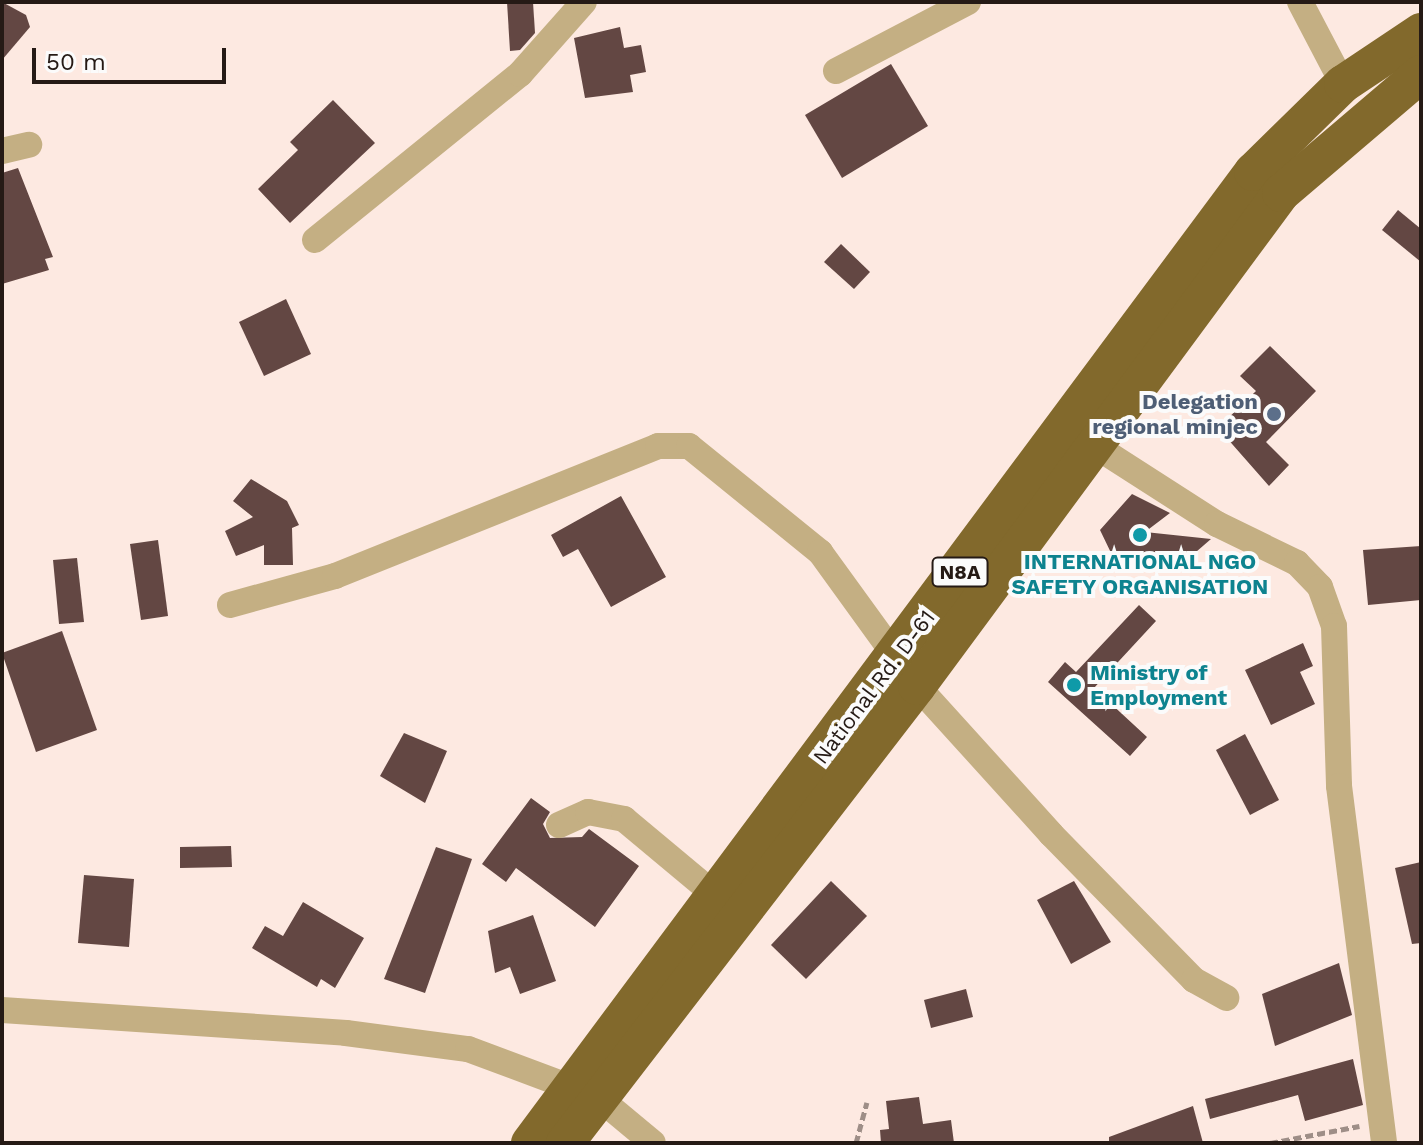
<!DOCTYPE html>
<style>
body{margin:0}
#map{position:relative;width:1423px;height:1145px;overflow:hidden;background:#fde9e1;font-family:"Work Sans",sans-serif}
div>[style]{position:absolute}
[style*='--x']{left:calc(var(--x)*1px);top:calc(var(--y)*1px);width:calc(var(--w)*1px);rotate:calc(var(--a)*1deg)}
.building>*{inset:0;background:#634743}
.path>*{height:5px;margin-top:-2.5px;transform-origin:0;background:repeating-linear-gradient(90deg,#9e8e87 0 8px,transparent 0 12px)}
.minor>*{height:26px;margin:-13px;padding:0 13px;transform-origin:13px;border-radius:13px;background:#c4af83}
.highway>*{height:38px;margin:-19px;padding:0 19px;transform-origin:19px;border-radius:19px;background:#82692c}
.dots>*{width:22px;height:22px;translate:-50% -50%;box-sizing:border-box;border:4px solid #fbfbfb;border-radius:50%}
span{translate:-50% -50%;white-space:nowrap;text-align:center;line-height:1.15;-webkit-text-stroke:8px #fbfbfb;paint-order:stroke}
.shield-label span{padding:2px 6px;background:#fbfbfb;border:2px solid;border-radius:6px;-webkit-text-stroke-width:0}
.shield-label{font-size:20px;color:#251a15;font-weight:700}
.service-label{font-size:22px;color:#4e5e75;font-weight:700}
.right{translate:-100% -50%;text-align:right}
.culture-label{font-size:22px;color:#0d838f;font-weight:700}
.left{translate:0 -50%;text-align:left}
.street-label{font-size:22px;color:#251a15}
.frame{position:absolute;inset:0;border:4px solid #251a15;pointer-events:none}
.scale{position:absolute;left:32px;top:48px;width:194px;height:36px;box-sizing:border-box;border:4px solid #251a15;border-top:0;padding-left:10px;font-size:24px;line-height:28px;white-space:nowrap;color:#251a15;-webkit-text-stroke:6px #fbfbfb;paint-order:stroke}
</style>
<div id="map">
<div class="building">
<i style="clip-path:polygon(2px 2px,26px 15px,30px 27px,2px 60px)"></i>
<i style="clip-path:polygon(507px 2px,533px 2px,535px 33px,520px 50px,510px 51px)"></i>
<i style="clip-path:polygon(620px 27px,624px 48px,641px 45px,646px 72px,630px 75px,633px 92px,585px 98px,574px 38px)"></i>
<i style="clip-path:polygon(891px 64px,928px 126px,842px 178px,805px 115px)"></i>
<i style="clip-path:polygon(333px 100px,375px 143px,290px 223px,258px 189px,298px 150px,290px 142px)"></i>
<i style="clip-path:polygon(18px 168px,53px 257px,45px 259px,49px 270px,2px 284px,2px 173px)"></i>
<i style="clip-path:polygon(1398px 210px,1421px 229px,1421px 262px,1382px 230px)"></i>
<i style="clip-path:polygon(841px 244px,870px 272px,854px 289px,824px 262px)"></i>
<i style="clip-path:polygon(286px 299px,311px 354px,264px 376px,239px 322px)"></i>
<i style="clip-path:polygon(1270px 346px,1316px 391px,1266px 442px,1289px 465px,1269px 486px,1218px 428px,1256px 391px,1240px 376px)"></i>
<i style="clip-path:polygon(251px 479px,287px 501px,299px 525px,292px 528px,293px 565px,264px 565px,264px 545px,236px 556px,225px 531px,253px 517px,233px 501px)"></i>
<i style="clip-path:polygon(1132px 494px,1170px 513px,1145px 532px,1211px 539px,1174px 571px,1113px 557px,1100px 530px)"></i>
<i style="clip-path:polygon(621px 496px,666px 577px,611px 607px,578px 549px,563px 557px,551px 535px)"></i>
<i style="clip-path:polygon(158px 540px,168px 616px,141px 620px,130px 544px)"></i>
<i style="clip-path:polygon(1421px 546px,1421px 600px,1368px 605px,1363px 550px)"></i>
<i style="clip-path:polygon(77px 558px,84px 622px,59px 624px,53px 560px)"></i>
<i style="clip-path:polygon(1139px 605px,1156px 621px,1094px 688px,1147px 737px,1130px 756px,1048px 682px,1065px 662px,1076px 672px)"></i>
<i style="clip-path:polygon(62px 631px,97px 730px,36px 752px,2px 653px)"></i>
<i style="clip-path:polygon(1303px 643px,1313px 666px,1300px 672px,1315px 704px,1271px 725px,1245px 670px)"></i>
<i style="clip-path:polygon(404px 733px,447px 751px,425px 803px,380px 776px)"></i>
<i style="clip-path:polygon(1245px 734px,1279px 800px,1250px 815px,1216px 750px)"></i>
<i style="clip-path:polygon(531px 798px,550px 812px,543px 824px,550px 838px,582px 837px,589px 829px,639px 866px,595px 927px,516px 868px,506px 882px,482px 864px)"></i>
<i style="clip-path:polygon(231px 846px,232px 867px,180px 868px,180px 847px)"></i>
<i style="clip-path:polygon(436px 847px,472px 859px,425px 993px,384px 979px)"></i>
<i style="clip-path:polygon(1421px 862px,1421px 943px,1412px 944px,1395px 868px)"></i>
<i style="clip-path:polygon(84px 875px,134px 879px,129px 947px,78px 943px)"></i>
<i style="clip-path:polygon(831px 881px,867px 916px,806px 979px,771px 945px)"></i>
<i style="clip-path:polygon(1074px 881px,1111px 942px,1071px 964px,1037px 900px)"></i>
<i style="clip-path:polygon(303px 902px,364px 938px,335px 988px,321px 979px,317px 987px,252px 948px,265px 926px,283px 936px)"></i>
<i style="clip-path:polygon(533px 915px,556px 981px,520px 994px,510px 967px,495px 973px,488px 931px)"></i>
<i style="clip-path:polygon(1339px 963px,1352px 1015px,1275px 1046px,1262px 994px)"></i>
<i style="clip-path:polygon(966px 989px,973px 1017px,931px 1028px,924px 1000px)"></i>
<i style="clip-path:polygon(1353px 1059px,1363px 1105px,1305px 1121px,1298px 1095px,1210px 1119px,1205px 1099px)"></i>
<i style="clip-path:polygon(919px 1097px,923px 1124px,951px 1120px,954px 1143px,881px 1143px,880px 1130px,889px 1129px,886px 1101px)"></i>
<i style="clip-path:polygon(1193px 1106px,1203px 1143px,1109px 1143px,1109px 1137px)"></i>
</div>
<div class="path">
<i style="--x:856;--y:1143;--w:42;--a:-75"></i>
<i style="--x:1270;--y:1143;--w:91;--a:-10.8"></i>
</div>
<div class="minor">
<i style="--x:1300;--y:2;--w:93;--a:62.3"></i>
<i style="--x:836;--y:71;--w:149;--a:-27.6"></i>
<i style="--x:2;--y:151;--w:28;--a:-13"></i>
<i style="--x:315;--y:240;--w:264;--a:-39"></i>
<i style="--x:520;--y:74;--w:96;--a:-48.4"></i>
<i style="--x:1097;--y:447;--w:143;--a:32.7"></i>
<i style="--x:1217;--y:524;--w:89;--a:26"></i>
<i style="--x:1297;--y:563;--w:33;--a:46"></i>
<i style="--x:1320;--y:587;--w:41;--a:70.3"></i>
<i style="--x:1334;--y:626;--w:160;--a:88.2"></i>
<i style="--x:1339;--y:786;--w:360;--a:82.8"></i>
<i style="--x:230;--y:605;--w:109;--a:-15.4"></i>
<i style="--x:335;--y:576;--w:348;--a:-21.9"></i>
<i style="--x:658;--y:446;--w:31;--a:0"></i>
<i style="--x:689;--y:446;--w:169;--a:39"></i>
<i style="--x:820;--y:552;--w:165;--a:54.1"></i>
<i style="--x:917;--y:686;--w:200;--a:47.8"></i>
<i style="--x:1051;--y:834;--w:204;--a:45.6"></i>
<i style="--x:1194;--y:980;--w:37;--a:29"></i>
<i style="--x:559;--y:825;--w:32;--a:-24"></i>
<i style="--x:588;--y:812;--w:37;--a:11"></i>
<i style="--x:624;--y:819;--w:117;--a:39.8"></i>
<i style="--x:2;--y:1010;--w:345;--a:3.8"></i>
<i style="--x:346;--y:1033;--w:123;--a:7.5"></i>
<i style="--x:468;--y:1049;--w:140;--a:20.5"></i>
<i style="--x:599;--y:1098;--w:70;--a:39.8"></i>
</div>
<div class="highway">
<i style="--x:530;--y:1143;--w:1211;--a:-53.33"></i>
<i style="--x:1253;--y:172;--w:126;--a:-44.4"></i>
<i style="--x:1343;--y:84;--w:94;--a:-33.7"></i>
<i style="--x:565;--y:1143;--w:577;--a:-52.4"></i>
<i style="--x:917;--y:686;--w:613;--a:-53.56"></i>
<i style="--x:1281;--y:193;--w:184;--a:-40.4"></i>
</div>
<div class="dots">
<i style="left:1274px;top:414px;background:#5c6f8a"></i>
<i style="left:1140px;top:535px;background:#0f9aa8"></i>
<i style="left:1074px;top:685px;background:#0f9aa8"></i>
</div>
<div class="shield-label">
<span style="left:960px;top:572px">N8A</span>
</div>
<div class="service-label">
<span class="right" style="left:1258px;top:414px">Delegation<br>regional minjec</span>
</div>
<div class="culture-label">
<span style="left:1140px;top:574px">INTERNATIONAL NGO<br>SAFETY ORGANISATION</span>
<span class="left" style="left:1090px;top:685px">Ministry of<br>Employment</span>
</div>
<div class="street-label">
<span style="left:874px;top:687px;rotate:-53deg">National Rd. D-61</span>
</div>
<div class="frame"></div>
<div class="scale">50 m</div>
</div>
